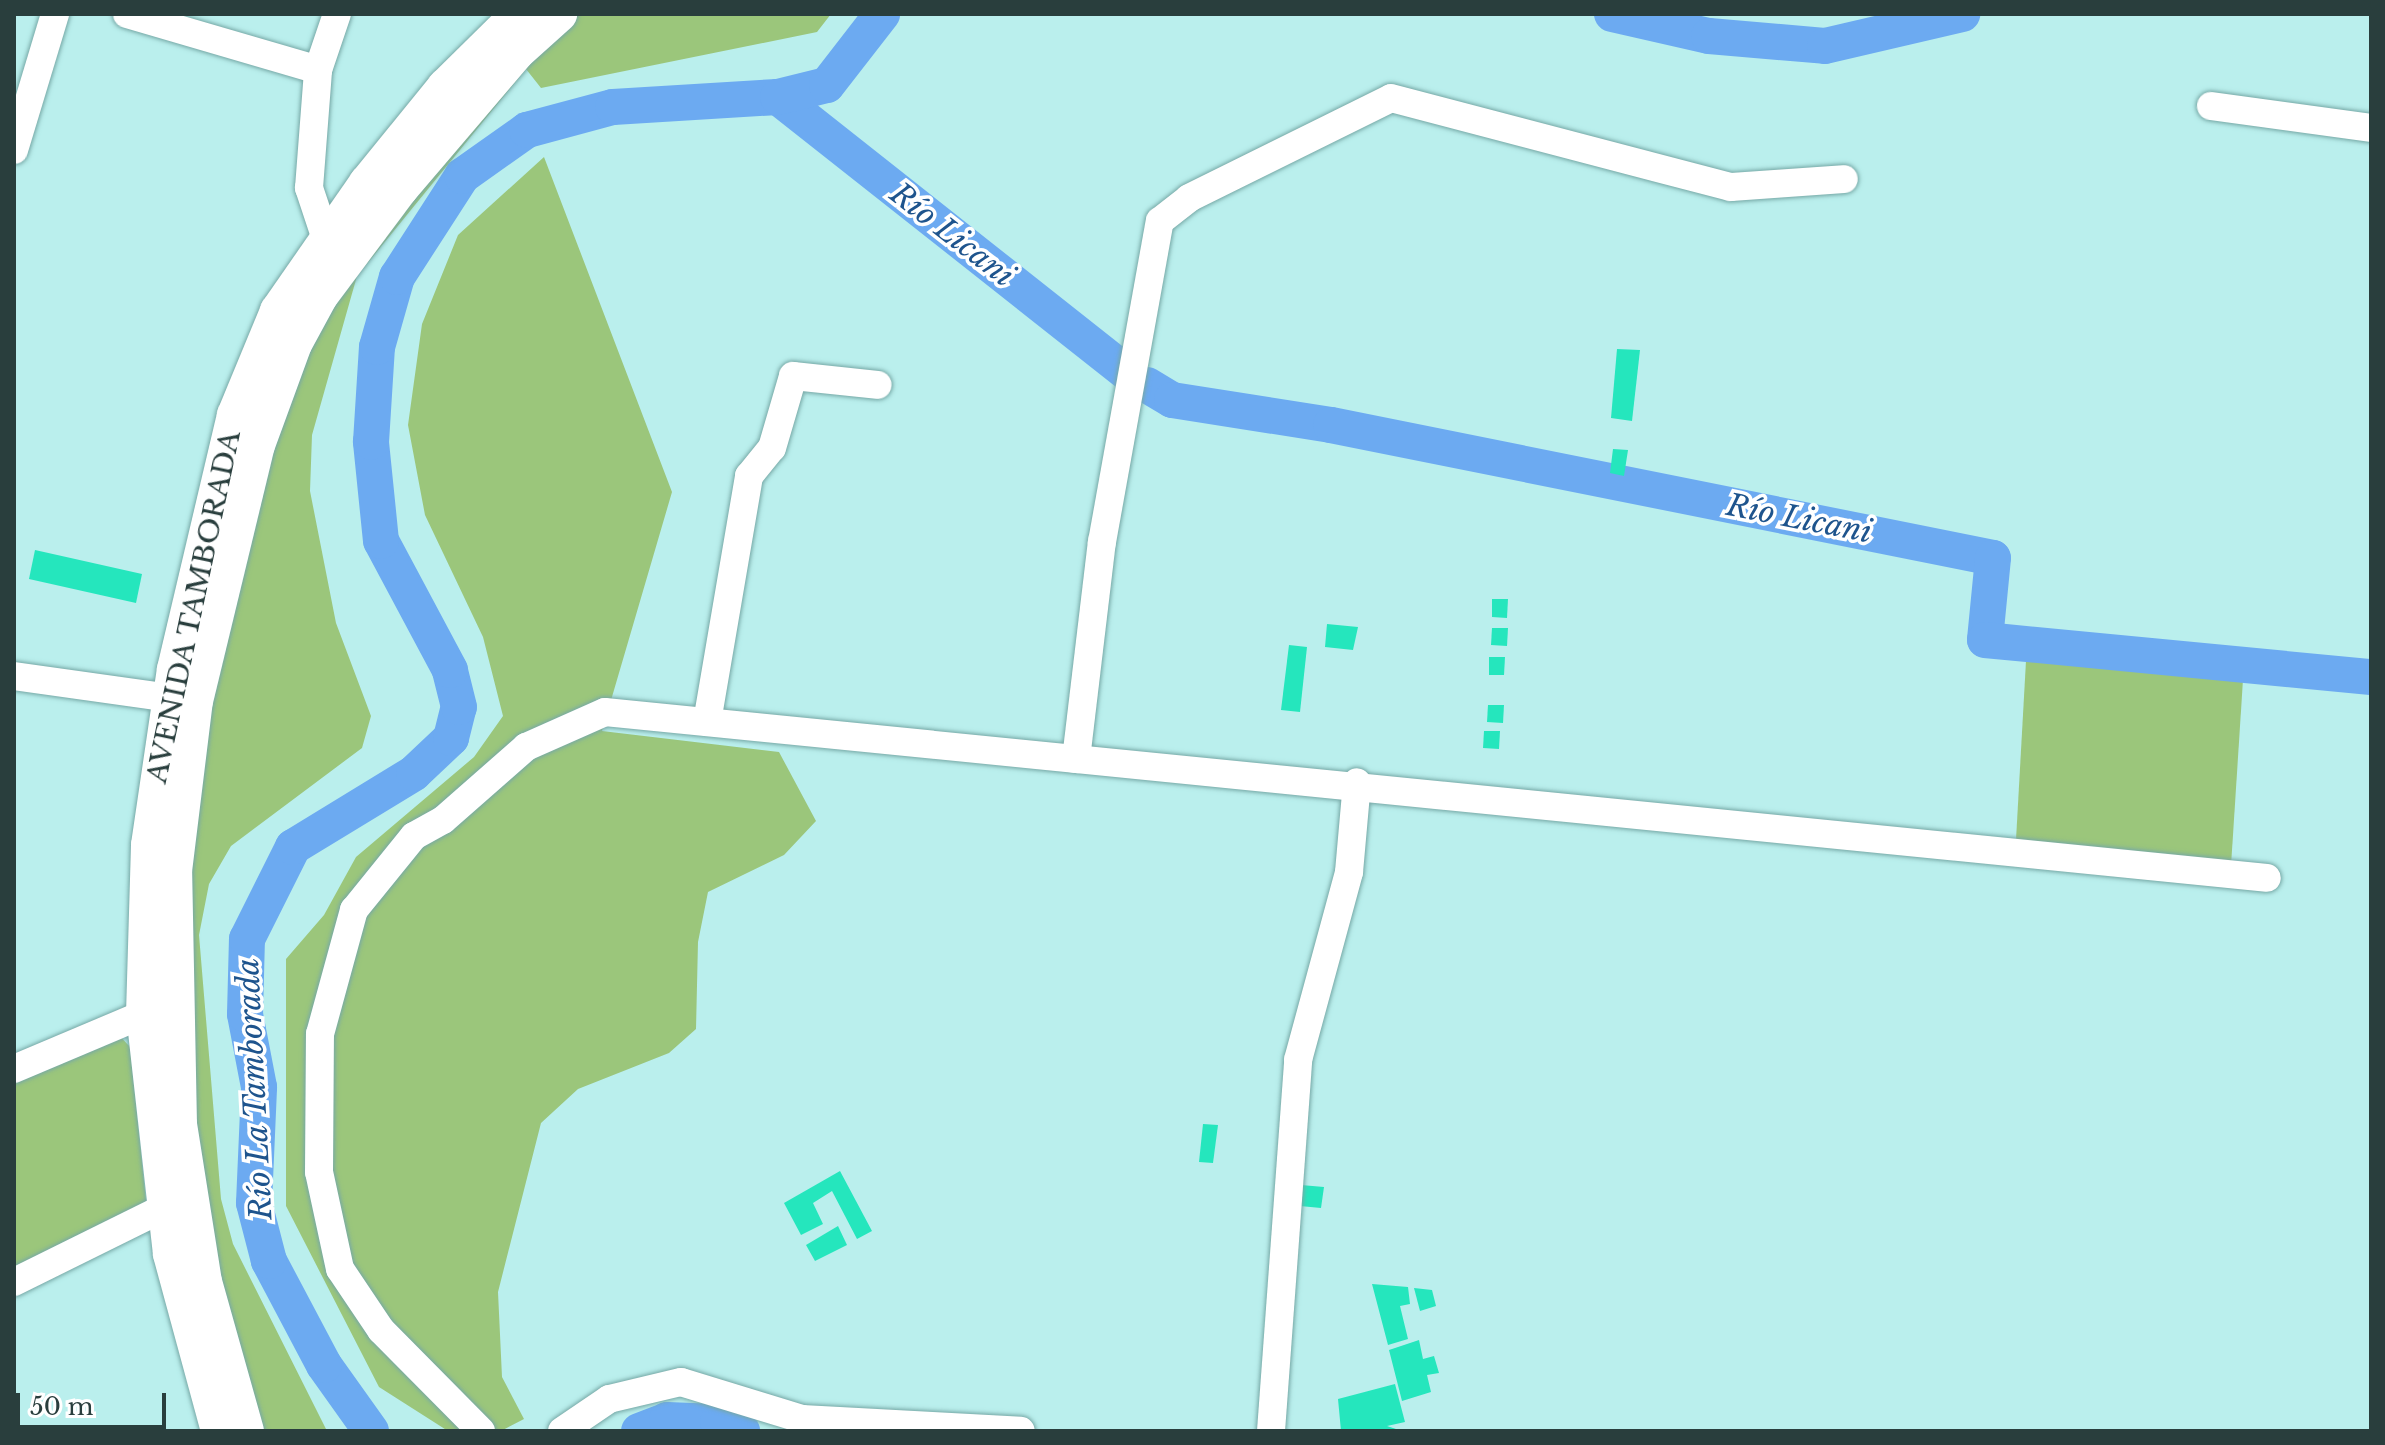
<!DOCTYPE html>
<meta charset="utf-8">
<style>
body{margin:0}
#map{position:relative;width:2385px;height:1445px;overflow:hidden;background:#baefed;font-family:"Libre Baskerville",serif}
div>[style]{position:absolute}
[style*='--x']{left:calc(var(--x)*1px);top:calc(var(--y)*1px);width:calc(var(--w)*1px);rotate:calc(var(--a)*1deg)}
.green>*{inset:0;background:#9bc67b}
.river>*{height:36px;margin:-18px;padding:0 18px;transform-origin:18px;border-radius:18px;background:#6caaf1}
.building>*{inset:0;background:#25e6bd}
.roads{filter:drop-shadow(0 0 2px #76a8a6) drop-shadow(0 0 2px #76a8a6)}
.minor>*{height:28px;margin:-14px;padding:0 14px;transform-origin:14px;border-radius:14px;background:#fff}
.major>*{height:36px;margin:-18px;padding:0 18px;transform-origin:18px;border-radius:18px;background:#fff}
span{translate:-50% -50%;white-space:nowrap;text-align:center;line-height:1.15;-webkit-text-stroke:7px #fff;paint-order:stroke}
.street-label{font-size:28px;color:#293e3d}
.water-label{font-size:30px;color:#1e548d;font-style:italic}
.frame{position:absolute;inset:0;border:16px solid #293e3d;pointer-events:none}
.scale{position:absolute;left:16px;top:1393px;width:150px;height:36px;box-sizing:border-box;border:4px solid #293e3d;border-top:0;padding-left:10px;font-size:24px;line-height:28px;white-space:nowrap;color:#293e3d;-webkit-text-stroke:6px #fff;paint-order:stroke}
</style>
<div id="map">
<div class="green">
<i style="clip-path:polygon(575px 14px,831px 14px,817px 32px,541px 88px,526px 69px,357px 276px,312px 435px,310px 491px,336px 623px,371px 716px,362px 748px,231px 846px,209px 884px,199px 935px,221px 1199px,233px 1244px,327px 1431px,256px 1431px,217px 1281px,185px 1069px,185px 868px,211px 687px,280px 412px,329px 302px,476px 110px)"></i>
<i style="clip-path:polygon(544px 157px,672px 492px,602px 731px,779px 752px,816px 821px,784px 855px,708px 892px,698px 942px,696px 1029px,669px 1053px,578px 1089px,541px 1123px,498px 1292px,502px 1377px,524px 1419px,501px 1431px,448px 1431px,379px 1387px,286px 1206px,286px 959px,324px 915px,356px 857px,474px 757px,503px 716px,483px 637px,425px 515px,408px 425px,422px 324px,458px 235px)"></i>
<i style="clip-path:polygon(2027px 643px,2244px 664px,2231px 866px,2016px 840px)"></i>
<i style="clip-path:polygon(119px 1035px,130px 1047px,147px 1210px,14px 1274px,14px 1079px)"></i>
</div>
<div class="river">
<i style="--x:1612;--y:14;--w:99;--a:12.8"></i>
<i style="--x:1709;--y:36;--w:116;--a:4.9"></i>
<i style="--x:1825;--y:46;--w:141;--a:-13.1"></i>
<i style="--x:778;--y:97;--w:445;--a:38.3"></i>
<i style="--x:1147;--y:385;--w:29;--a:31"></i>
<i style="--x:1172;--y:400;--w:161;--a:8.9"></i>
<i style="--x:1331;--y:425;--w:675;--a:11.36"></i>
<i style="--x:1993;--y:558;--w:82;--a:95.6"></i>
<i style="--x:1985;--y:640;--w:388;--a:5.5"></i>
<i style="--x:371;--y:1431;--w:81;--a:-125.5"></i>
<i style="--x:324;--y:1365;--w:118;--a:-117.9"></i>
<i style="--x:269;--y:1261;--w:60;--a:-104.5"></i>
<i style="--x:254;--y:1203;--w:116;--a:-87.5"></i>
<i style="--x:259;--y:1087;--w:74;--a:-100.9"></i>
<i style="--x:245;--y:1014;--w:75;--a:-88.5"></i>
<i style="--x:247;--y:939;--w:103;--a:-63.4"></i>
<i style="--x:293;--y:847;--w:142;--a:-31.4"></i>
<i style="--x:414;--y:773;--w:51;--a:-43.4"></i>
<i style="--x:451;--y:738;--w:32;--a:-76"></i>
<i style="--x:459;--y:707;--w:38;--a:-104"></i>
<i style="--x:450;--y:670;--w:146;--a:-118.1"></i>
<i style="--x:381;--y:541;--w:100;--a:-95.8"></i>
<i style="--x:371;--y:442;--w:95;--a:-86.4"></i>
<i style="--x:377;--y:347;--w:73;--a:-74.1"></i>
<i style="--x:397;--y:277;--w:120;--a:-57.2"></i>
<i style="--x:462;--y:176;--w:80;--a:-35.3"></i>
<i style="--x:527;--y:130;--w:89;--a:-15"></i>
<i style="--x:613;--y:107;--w:165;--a:-3.5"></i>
<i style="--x:778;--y:97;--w:50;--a:-13.8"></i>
<i style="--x:827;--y:85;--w:90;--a:-52.2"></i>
<i style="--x:639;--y:1431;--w:30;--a:-21"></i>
<i style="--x:667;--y:1420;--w:51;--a:2.2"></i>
<i style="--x:718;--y:1422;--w:26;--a:21"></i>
</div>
<div class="building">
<i style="clip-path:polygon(1617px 349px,1640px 350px,1632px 421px,1611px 418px)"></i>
<i style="clip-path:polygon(1613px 449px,1628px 450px,1624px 476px,1610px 473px)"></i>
<i style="clip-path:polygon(35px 550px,142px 574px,136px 603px,29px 579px)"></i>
<i style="clip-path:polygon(1492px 599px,1508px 599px,1507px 618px,1492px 617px)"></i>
<i style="clip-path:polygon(1327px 624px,1358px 627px,1353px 650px,1325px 647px)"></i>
<i style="clip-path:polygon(1492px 628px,1508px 628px,1507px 646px,1491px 645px)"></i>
<i style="clip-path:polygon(1289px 645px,1307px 647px,1300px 712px,1281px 710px)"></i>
<i style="clip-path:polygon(1489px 657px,1505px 657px,1504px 675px,1489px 675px)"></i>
<i style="clip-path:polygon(1488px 705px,1504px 705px,1503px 723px,1487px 722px)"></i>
<i style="clip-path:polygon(1484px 731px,1500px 731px,1499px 749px,1483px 748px)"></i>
<i style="clip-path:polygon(1203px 1124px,1218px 1125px,1213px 1163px,1199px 1162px)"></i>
<i style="clip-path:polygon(840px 1171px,872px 1231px,857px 1239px,832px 1191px,813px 1203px,823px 1224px,801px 1235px,784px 1203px)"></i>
<i style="clip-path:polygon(1301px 1185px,1324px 1187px,1321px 1208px,1300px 1206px)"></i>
<i style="clip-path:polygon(838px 1226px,847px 1245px,815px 1261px,806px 1245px)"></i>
<i style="clip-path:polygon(1372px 1284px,1408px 1287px,1410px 1304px,1400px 1306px,1408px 1339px,1388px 1345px)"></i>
<i style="clip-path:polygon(1414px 1288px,1432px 1290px,1436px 1306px,1420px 1311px)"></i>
<i style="clip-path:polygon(1419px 1340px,1423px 1359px,1434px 1356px,1439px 1373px,1427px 1375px,1431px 1392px,1402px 1401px,1389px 1350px)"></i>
<i style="clip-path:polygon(1395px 1384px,1405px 1422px,1387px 1426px,1402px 1431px,1341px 1431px,1338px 1399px)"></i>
</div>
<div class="roads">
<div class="minor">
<i style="--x:127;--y:14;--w:199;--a:16.3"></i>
<i style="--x:2211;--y:106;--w:162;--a:7.8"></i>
<i style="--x:14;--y:150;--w:142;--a:-73.2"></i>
<i style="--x:325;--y:236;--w:51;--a:-108.4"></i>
<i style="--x:309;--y:188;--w:118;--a:-85.6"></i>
<i style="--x:318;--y:70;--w:59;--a:-71.3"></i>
<i style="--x:14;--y:676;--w:179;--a:8"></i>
<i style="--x:707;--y:722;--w:250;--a:-80.3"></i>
<i style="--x:749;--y:476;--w:36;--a:-51"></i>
<i style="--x:772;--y:448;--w:75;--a:-73.7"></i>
<i style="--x:793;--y:376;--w:85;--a:6"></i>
<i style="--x:1076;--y:759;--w:219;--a:-83.2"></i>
<i style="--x:1102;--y:542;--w:326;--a:-79.8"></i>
<i style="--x:1160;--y:221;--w:37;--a:-38"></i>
<i style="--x:1189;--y:198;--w:225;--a:-26.3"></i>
<i style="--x:1391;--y:98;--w:351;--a:14.7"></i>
<i style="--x:1731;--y:187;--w:113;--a:-4"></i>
<i style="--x:14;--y:1069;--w:141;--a:-22.9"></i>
<i style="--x:14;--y:1282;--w:167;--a:-26.3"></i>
<i style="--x:481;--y:1431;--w:142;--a:-134.7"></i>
<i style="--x:381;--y:1330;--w:73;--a:-123.9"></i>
<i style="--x:340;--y:1269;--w:99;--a:-102.2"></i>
<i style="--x:319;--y:1172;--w:138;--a:-89.6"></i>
<i style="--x:320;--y:1034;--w:129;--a:-74.7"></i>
<i style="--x:354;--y:910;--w:95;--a:-51"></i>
<i style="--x:414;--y:836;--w:33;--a:-29"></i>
<i style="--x:443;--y:820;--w:111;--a:-41.3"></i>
<i style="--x:526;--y:747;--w:86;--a:-23.9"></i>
<i style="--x:605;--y:712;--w:1670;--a:5.7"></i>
<i style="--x:562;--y:1431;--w:57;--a:-34.2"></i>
<i style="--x:609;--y:1399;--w:74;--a:-13.3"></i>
<i style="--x:681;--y:1382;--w:127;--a:17"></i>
<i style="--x:802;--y:1419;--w:219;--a:3.1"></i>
<i style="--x:1271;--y:1431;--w:372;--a:-85.8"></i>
<i style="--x:1298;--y:1060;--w:195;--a:-74.8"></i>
<i style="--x:1349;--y:872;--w:90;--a:-84.9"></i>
</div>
<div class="major">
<i style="--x:219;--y:1431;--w:183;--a:-105.2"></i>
<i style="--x:171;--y:1254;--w:242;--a:-96.4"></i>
<i style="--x:144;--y:1014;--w:169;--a:-88.3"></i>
<i style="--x:149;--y:845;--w:178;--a:-81.6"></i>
<i style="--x:175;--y:669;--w:261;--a:-76.7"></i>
<i style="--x:235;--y:415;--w:113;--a:-67.5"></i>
<i style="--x:278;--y:311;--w:156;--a:-55.2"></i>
<i style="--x:367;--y:183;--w:124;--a:-50.9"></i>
<i style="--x:445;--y:87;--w:104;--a:-44.6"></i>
<i style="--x:246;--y:1431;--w:155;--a:-105.7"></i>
<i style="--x:204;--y:1282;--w:159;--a:-99"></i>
<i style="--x:179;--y:1125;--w:254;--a:-91.1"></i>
<i style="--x:174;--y:871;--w:171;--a:-83"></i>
<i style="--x:195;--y:701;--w:263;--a:-76.4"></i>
<i style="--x:257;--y:445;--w:108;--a:-69.9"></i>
<i style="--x:294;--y:344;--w:55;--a:-61.6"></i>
<i style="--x:320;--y:296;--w:134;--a:-53.2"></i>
<i style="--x:400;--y:189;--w:180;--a:-49.5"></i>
<i style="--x:517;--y:52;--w:57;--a:-42.1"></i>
</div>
</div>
<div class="street-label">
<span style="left:194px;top:607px;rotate:-78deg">AVENIDA TAMBORADA</span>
</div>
<div class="water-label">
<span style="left:952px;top:235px;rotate:38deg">Río Licani</span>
<span style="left:1799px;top:519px;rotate:11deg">Río Licani</span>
<span style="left:255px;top:1089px;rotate:-93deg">Río La Tamborada</span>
</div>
<div class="frame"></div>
<div class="scale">50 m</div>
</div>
